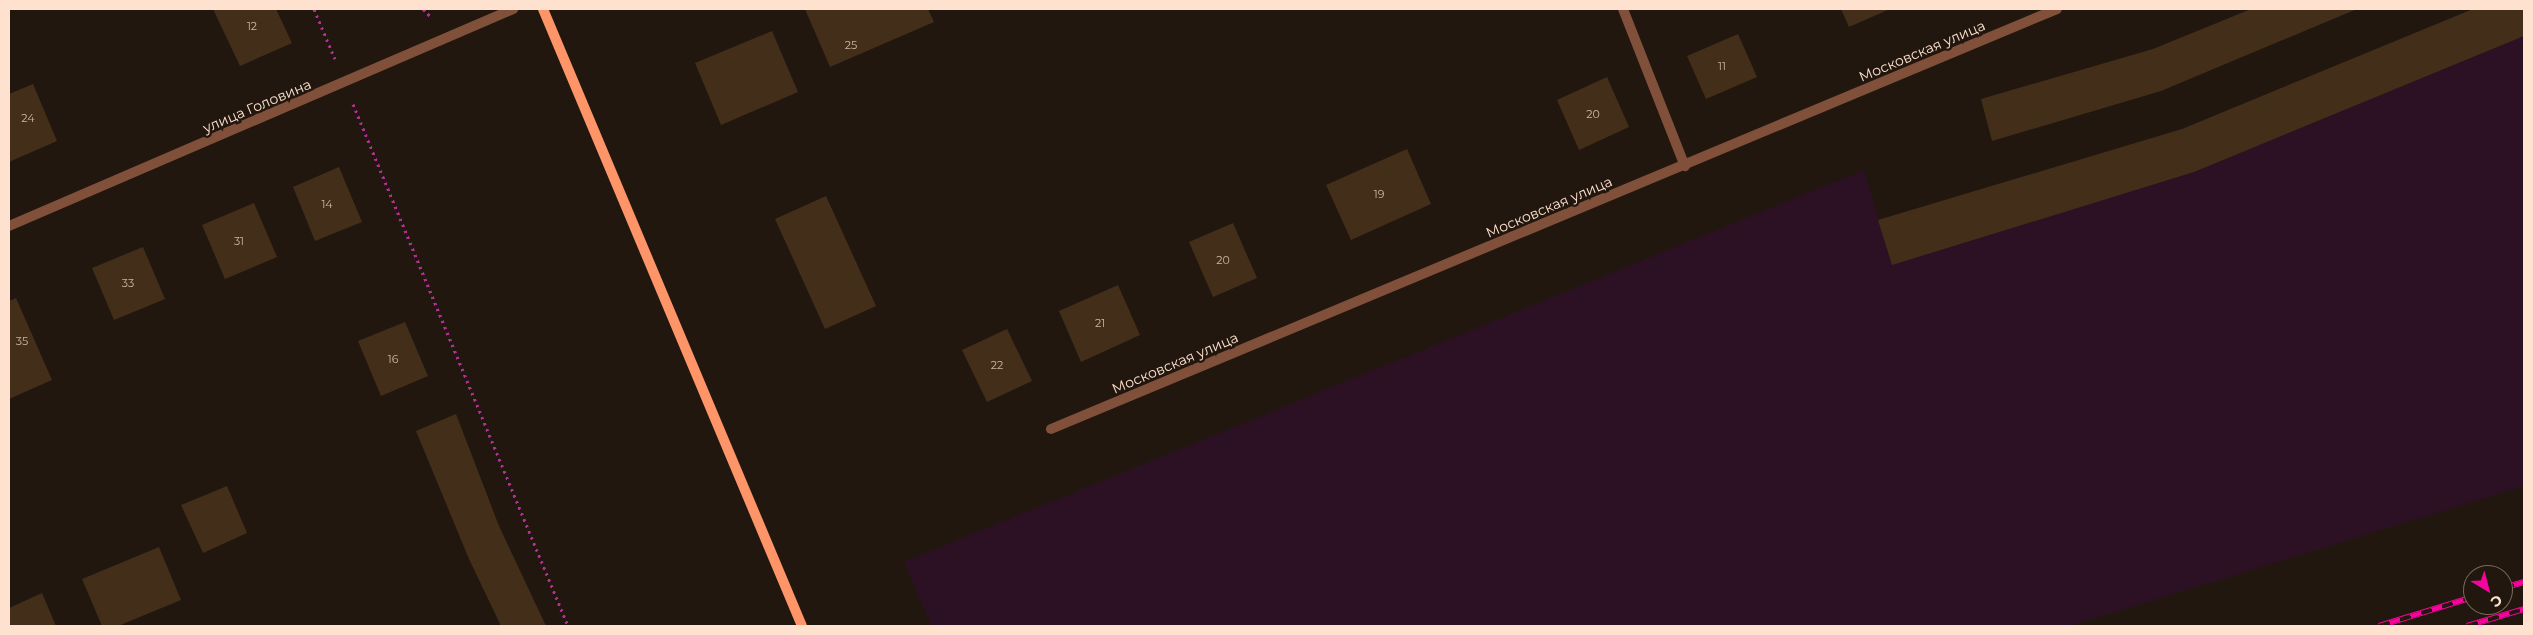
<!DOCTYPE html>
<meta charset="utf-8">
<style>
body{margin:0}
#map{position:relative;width:2533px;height:635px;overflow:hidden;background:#22170e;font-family:Montserrat,sans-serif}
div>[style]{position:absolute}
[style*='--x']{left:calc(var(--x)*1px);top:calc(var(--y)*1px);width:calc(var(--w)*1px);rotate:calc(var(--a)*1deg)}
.green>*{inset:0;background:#2c1125}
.building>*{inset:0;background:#432e1a}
.path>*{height:3px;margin-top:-1.5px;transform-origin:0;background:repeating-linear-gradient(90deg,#b23096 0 2.5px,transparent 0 6.5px)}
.street>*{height:10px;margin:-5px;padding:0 5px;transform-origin:5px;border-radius:5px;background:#80503a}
.secondary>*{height:10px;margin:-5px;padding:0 5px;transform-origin:5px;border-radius:5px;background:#fd9568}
.rail>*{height:5.5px;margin-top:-2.75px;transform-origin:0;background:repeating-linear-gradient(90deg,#22170e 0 11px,#f6049b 0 22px);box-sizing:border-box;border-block:1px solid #f6049b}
span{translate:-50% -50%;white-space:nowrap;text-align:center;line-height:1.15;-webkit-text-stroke:5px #22170e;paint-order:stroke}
.number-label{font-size:11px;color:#cfb5a2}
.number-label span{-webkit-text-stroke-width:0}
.street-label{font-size:14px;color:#fee2cf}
.frame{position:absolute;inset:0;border:10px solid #fee2cf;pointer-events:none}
.north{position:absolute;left:2463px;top:565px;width:50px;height:50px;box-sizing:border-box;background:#22170e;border:1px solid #7a685b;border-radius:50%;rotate:143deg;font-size:14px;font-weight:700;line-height:20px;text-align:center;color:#fee2cf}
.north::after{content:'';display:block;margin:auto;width:18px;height:22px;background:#f6049b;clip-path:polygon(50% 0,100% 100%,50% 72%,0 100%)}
</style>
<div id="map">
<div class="green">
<i style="clip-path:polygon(2524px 36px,2524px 486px,2070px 626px,932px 626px,904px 562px,1864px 170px,1892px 264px,2194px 172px)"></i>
</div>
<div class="building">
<i style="clip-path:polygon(213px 9px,276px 9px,292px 43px,240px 66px)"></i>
<i style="clip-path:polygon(805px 9px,928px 9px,934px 22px,830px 67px)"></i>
<i style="clip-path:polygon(1841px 9px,1890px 9px,1849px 27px)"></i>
<i style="clip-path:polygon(2251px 9px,2357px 9px,2161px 91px,1992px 141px,1981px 99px,2153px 49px)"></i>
<i style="clip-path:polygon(2473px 9px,2524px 9px,2524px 36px,2194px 172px,1892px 265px,1878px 220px,2182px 129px)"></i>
<i style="clip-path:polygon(772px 31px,798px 92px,721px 125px,695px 63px)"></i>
<i style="clip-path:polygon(1738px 34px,1757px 77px,1706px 99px,1687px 56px)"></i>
<i style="clip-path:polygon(1607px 77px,1629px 127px,1579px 150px,1557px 100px)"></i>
<i style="clip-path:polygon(33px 84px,57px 141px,9px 162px,9px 94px)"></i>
<i style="clip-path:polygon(1407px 149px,1431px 204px,1351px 240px,1326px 185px)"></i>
<i style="clip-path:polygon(339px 167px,362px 222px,315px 241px,293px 187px)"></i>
<i style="clip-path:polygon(826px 196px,876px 306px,825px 329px,775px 219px)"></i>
<i style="clip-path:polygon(254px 203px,277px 257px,225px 279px,202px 225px)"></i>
<i style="clip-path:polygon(1233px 223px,1257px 278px,1213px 297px,1189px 242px)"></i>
<i style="clip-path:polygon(143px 247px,165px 299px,114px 320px,92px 268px)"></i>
<i style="clip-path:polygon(1118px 285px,1140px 335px,1081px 362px,1059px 311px)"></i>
<i style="clip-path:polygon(16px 298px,52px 380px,9px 399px,9px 301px)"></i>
<i style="clip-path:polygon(405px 322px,428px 376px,381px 396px,358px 341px)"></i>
<i style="clip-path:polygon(1007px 329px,1032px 381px,987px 402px,962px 350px)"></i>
<i style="clip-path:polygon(456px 414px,499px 526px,546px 626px,501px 626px,469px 559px,416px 431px)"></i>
<i style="clip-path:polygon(227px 486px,247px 533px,203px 553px,181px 505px)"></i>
<i style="clip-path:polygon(159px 547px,181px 600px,118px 626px,102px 626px,82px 579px)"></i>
<i style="clip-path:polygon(42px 593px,56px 626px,9px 626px,9px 608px)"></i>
</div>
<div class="path">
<i style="--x:314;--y:9;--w:54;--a:67.2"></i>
<i style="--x:423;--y:9;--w:11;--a:45"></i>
<i style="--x:353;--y:104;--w:565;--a:67.61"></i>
</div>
<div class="street">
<i style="--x:1623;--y:9;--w:169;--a:68.5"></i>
<i style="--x:9;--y:226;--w:549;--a:-23.29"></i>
<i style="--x:1051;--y:429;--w:1090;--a:-22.66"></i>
</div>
<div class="secondary">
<i style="--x:543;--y:9;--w:669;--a:67.23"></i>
</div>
<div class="rail">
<i style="--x:2503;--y:588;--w:22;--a:-16"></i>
<i style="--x:2379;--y:626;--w:98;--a:-17.1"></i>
<i style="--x:2467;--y:626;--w:59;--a:-16.6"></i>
</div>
<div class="number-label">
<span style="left:252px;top:26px">12</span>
<span style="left:851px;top:45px">25</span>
<span style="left:1722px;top:66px">11</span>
<span style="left:1593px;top:114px">20</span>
<span style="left:28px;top:118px">24</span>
<span style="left:1379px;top:194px">19</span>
<span style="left:327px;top:204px">14</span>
<span style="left:239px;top:241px">31</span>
<span style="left:1223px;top:260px">20</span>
<span style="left:128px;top:283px">33</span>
<span style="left:1100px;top:323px">21</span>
<span style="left:22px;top:341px">35</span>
<span style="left:393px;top:359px">16</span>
<span style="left:997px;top:365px">22</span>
</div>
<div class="street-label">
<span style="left:1922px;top:51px;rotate:-23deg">Московская улица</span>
<span style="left:257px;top:106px;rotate:-23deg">улица Головина</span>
<span style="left:1549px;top:207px;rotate:-23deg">Московская улица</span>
<span style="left:1175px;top:363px;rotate:-23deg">Московская улица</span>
</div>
<div class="frame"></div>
<div class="north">С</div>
</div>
